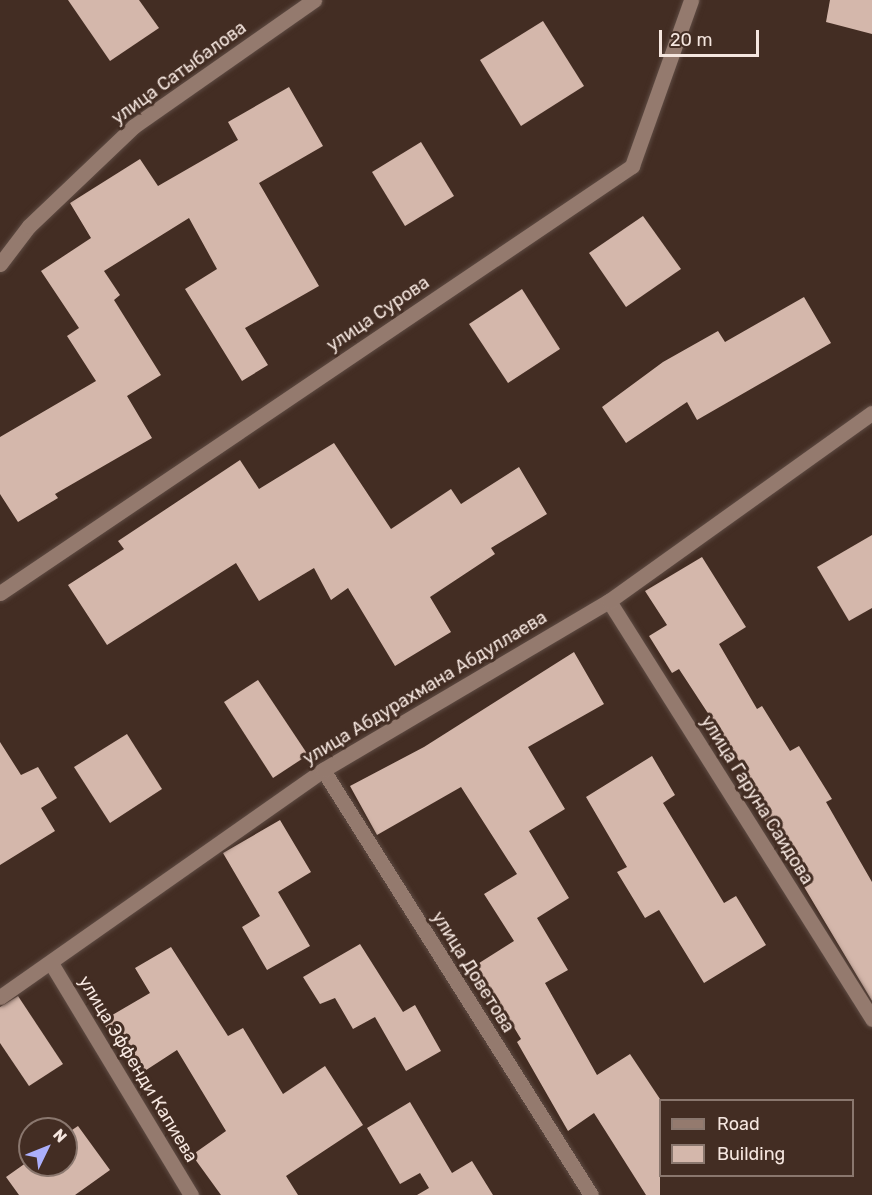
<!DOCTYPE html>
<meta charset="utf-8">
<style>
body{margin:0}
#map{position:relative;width:872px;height:1195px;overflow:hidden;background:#432d23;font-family:Rubik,sans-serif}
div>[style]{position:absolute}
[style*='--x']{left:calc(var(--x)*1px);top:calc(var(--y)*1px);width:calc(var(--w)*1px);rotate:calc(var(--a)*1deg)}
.building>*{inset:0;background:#d4b7ab}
.roads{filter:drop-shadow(0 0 2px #5e4b43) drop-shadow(0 0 2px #5e4b43)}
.street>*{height:15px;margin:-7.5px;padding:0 7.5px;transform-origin:7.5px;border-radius:7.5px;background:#947a6e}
span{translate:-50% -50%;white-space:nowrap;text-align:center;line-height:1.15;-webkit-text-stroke:6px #432d23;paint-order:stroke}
.street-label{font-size:18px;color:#f5e6df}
.legend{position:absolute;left:659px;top:1099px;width:195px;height:78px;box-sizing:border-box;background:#432d23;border:2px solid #8a776e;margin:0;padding:8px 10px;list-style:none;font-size:18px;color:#f5e6df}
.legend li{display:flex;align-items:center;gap:12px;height:30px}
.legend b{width:30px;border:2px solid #8a776e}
.north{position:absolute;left:18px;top:1117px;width:60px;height:60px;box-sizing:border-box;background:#432d23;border:2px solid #8a776e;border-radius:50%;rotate:47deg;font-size:16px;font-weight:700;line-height:24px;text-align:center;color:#f5e6df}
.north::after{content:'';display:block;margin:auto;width:21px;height:27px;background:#abaffb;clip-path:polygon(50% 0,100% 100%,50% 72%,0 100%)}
.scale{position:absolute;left:659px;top:30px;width:100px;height:27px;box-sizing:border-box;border:3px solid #f5e6df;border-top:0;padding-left:8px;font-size:18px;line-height:21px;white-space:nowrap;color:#f5e6df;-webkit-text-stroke:4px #432d23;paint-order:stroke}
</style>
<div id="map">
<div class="building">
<i style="clip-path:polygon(68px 0,139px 0,159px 28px,110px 61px)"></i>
<i style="clip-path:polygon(830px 0,872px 0,872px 34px,826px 22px)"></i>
<i style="clip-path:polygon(543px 21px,584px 86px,521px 126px,480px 60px)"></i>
<i style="clip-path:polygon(289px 87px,323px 146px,259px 183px,319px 286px,245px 328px,268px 365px,242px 381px,185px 289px,217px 269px,189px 218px,104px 271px,120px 295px,114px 300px,161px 375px,127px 396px,152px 438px,55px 494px,58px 498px,18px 522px,0 494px,0 437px,96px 381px,67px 336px,79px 328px,41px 271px,91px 238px,70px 203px,140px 159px,158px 186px,238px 140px,228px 122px)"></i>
<i style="clip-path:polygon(421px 142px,454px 196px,405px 226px,372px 172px)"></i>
<i style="clip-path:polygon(643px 216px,681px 269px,626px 307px,589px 253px)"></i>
<i style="clip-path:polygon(522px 289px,560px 349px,508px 383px,469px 324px)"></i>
<i style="clip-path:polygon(804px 297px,831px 343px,697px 420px,687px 402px,626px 443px,602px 407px,663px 362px,718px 331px,725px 342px)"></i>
<i style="clip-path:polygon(334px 443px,391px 529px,451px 489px,461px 504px,519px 467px,547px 514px,491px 548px,495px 554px,430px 597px,451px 632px,395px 666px,348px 588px,331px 600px,314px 568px,259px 601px,236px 563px,107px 645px,68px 585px,124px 549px,118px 541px,240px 460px,259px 489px)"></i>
<i style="clip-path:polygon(872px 535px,872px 608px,849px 621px,817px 567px)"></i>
<i style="clip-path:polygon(702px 557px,746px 627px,719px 644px,757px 709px,762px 706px,790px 751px,799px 746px,832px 799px,826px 802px,872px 882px,872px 1001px,741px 781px,749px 776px,679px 669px,672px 673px,649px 636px,667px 625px,645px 591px)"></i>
<i style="clip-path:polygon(574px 652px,604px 704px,528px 747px,565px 809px,529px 831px,569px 898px,537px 918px,568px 970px,545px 983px,597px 1075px,630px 1054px,660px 1099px,660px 1195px,646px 1195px,594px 1113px,568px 1131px,517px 1042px,521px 1039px,476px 965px,514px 941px,484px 894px,517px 874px,461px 787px,377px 835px,350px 786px,424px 747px)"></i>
<i style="clip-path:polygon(258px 680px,308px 755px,273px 778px,224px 702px)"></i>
<i style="clip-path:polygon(127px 734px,162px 789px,110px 823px,74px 767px)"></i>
<i style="clip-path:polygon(0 742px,21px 775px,38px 767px,57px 798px,41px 808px,55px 831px,0 865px)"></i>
<i style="clip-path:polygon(652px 756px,675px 795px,663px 803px,724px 903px,736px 896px,766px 945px,704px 983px,659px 910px,645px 918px,617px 872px,627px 867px,586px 797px)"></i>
<i style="clip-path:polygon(280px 820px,311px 872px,278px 892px,310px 946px,267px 970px,242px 927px,260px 916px,223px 853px)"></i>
<i style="clip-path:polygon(360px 944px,403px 1012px,415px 1005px,441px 1051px,406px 1071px,375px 1017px,353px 1029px,335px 998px,320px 1004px,303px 977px)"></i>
<i style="clip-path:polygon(171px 947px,228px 1036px,243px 1028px,283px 1094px,325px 1066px,363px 1125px,286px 1176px,298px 1195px,221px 1195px,192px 1155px,226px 1131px,177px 1050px,137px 1076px,102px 1021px,150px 993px,135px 968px)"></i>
<i style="clip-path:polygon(18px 996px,63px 1064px,29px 1086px,0 1043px,0 1007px)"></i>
<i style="clip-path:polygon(410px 1102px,452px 1173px,472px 1161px,493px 1195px,417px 1195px,429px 1188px,420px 1173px,400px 1184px,367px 1128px)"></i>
<i style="clip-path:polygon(78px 1126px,110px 1170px,75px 1195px,19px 1195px,6px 1177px,30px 1160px,30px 1165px,66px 1165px,66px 1134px)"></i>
</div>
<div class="roads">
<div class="street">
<i style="--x:0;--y:264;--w:48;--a:-52.7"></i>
<i style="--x:29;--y:226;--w:145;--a:-43.6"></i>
<i style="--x:134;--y:126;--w:220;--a:-35"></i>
<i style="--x:0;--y:593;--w:763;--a:-34.04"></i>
<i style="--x:632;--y:166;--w:176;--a:-70.4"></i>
<i style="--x:609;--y:601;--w:494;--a:57.8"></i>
<i style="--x:323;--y:770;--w:502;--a:57.76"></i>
<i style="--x:51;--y:963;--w:271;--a:58.9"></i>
<i style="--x:0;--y:997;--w:395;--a:-35.1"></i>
<i style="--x:323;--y:770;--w:332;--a:-30.6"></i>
<i style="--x:609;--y:601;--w:323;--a:-35.6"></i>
</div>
</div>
<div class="street-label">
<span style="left:179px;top:73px;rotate:-36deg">улица Сатыбалова</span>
<span style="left:378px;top:314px;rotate:-34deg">улица Сурова</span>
<span style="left:425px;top:688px;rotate:-31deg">улица Абдурахмана Абдуллаева</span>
<span style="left:757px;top:800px;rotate:58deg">улица Гаруна Саидова</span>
<span style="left:473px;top:972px;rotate:58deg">улица Доветова</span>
<span style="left:138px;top:1069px;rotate:59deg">улица Эффенди Капиева</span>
</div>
<ul class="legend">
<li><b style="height:8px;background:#947a6e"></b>Road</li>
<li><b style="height:16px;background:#d4b7ab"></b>Building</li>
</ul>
<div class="north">N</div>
<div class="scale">20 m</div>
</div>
